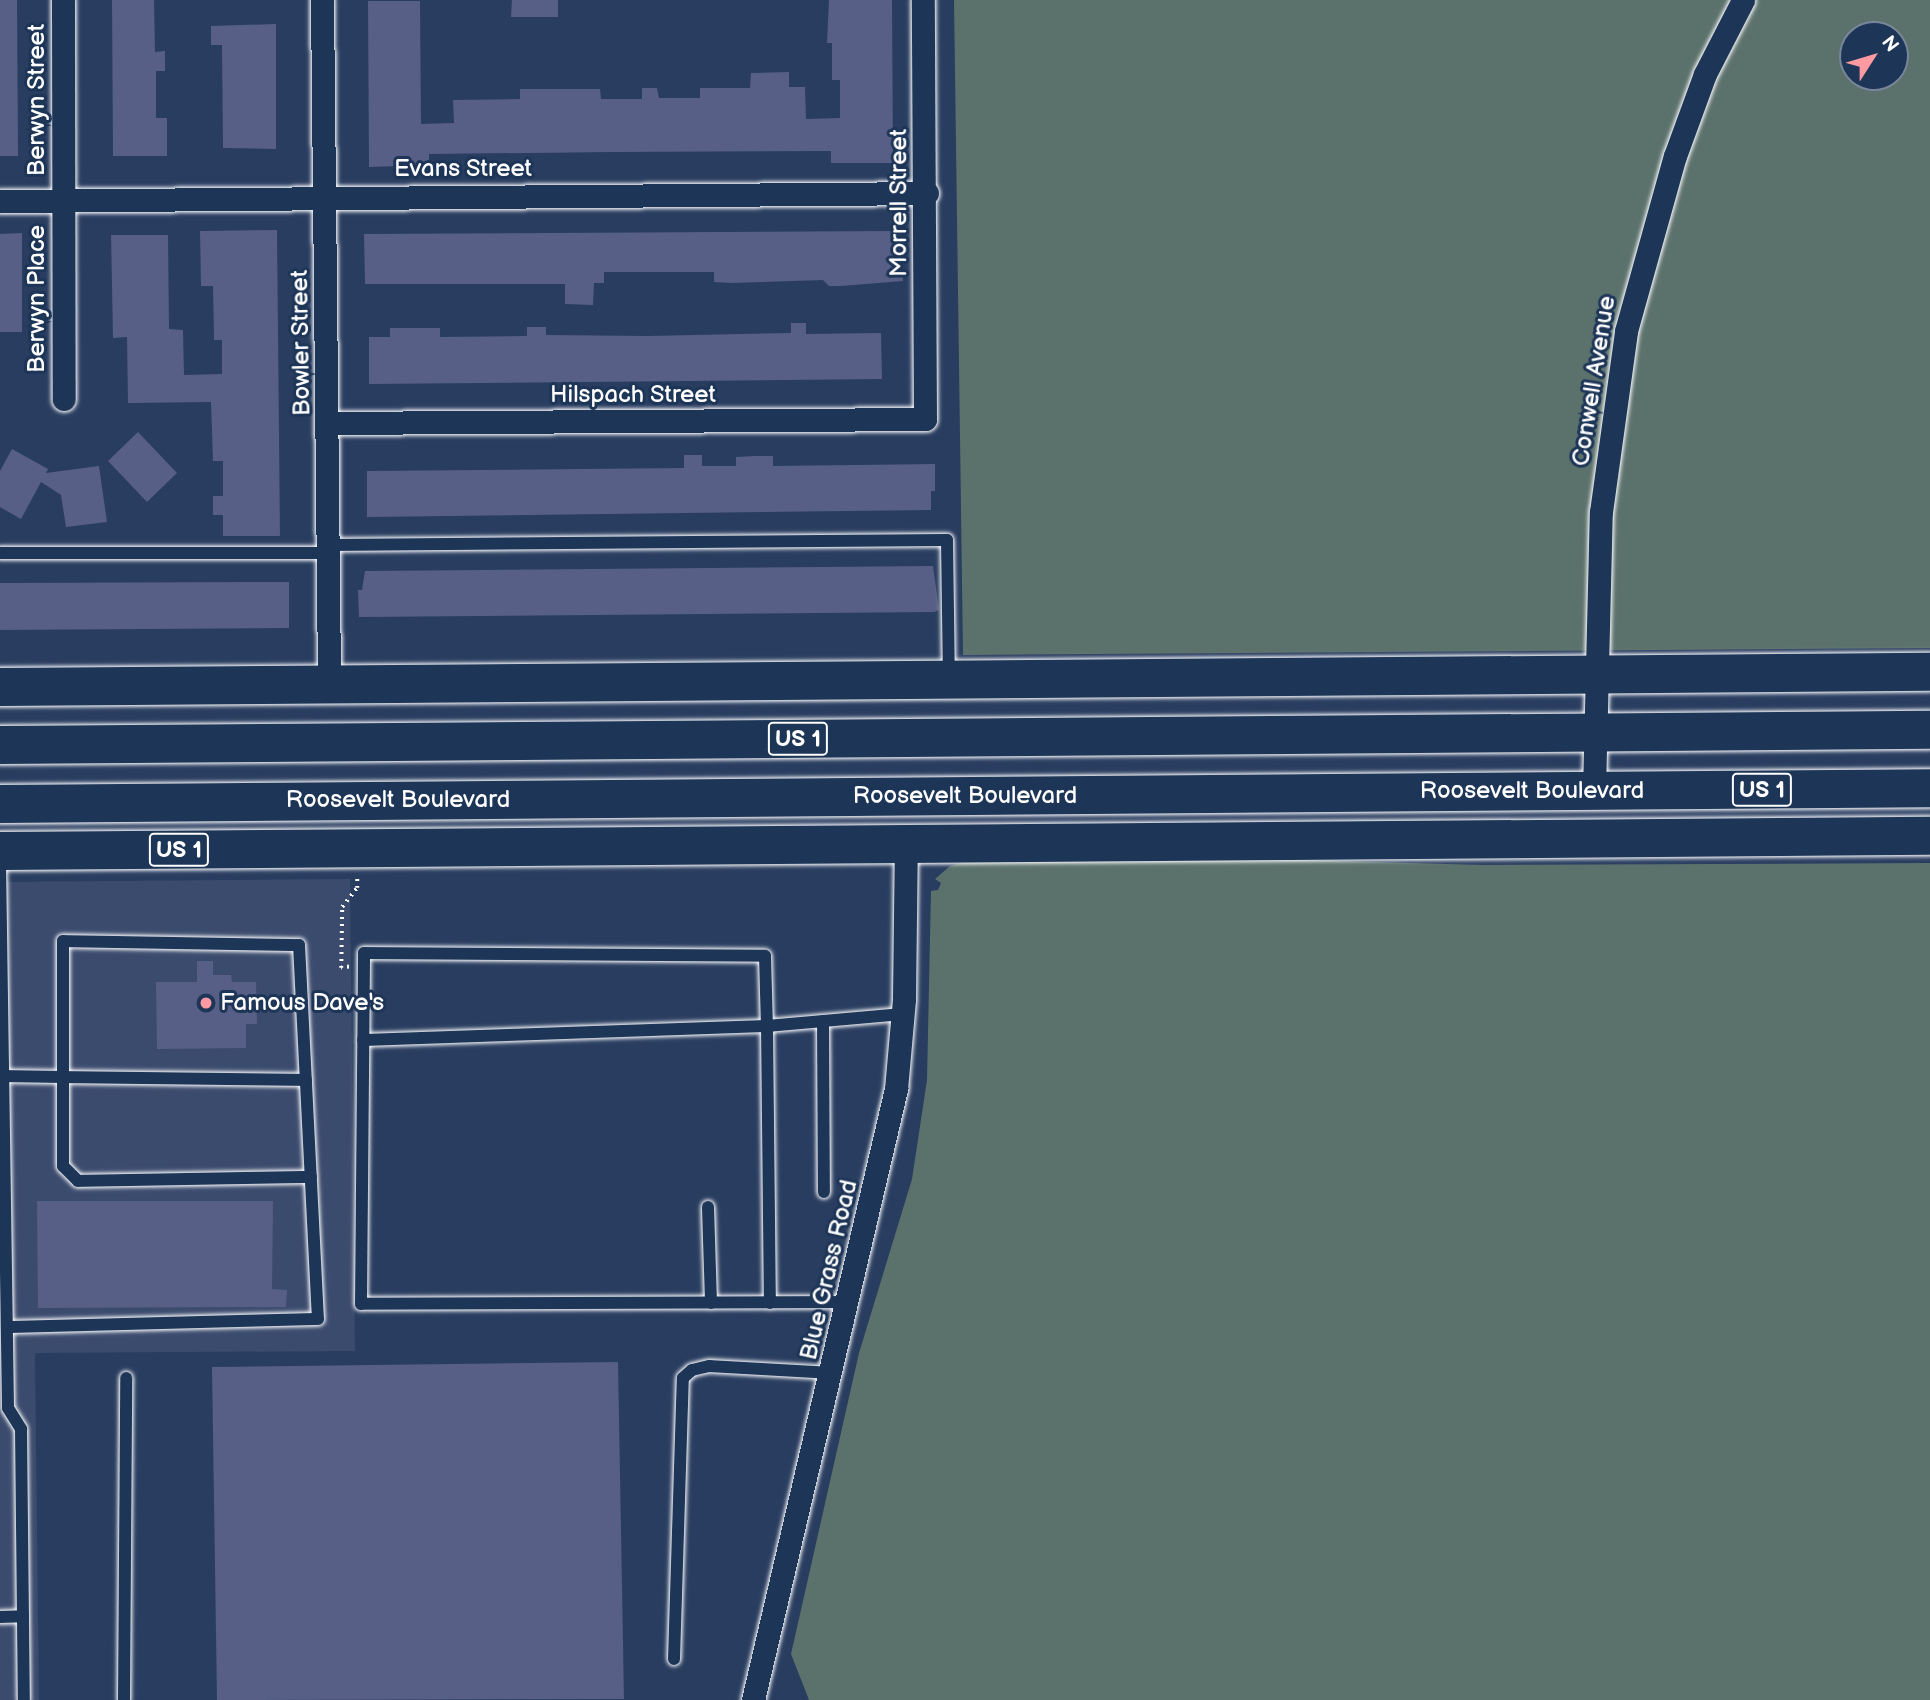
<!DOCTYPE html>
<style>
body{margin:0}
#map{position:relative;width:1930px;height:1700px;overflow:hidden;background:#293d60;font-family:"Balsamiq Sans",sans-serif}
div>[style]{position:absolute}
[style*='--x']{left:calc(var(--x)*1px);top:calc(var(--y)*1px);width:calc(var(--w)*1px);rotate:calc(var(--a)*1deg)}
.built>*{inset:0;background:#3b4b6e}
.green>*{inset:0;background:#5b716c}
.building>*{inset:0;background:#575f86}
.path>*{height:3.5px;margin-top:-1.75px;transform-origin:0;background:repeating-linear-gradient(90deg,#fff 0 2px,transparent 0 7px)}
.roads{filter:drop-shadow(0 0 2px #fff) drop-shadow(0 0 2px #fff)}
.service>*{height:12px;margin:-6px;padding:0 6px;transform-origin:6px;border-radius:6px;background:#1d3557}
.minor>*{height:23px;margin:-11.5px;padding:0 11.5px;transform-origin:11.5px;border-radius:11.5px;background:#1d3557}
.trunk>*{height:38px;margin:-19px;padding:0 19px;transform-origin:19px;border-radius:19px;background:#1d3557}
.dots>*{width:19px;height:19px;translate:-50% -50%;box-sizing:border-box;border:4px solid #1d3557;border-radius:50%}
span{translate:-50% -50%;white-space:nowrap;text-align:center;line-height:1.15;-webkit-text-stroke:6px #1d3557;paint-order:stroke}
.shield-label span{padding:2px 5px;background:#1d3557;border:2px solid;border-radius:5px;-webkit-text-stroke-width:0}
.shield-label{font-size:23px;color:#fff;font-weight:700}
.street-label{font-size:24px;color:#fff}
.poi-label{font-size:24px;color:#fff}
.left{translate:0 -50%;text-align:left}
.north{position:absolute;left:1839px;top:21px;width:70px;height:70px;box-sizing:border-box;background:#1d3557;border:2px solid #77869a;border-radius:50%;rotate:53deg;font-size:19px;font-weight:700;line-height:28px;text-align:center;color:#fff}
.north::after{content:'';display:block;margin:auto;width:24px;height:32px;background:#ff9aa2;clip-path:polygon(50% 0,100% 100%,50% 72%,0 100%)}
</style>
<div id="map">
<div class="built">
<i style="clip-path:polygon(350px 879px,355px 1351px,35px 1353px,39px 1700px,0 1700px,0 882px)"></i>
</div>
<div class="green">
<i style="clip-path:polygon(evenodd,954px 0,1930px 0,1930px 648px,963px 655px,954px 0,1853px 35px,1895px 35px,1895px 77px,1853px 77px,1853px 35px)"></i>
<i style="clip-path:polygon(1265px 859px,1483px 865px,1930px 863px,1930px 1700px,809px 1700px,791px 1654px,859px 1353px,912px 1179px,927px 1080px,931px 891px,938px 890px,941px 883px,935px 879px,950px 866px,973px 860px)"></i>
</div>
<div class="building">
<i style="clip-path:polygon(0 0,17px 0,18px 156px,0 156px)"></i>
<i style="clip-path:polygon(112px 0,154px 0,155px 52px,165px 51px,165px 71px,156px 71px,156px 118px,167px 118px,167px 156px,113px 156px)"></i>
<i style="clip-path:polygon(512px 0,558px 0,558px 17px,511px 17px)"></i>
<i style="clip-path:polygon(829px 0,892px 0,893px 163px,831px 163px,831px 151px,612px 152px,429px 154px,429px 165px,369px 167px,368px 1px,420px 1px,421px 124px,454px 123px,453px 100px,520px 99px,520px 89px,600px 89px,601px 99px,642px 99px,642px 88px,657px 88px,659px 98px,700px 98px,700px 88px,750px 88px,751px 73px,789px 72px,789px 87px,805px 87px,806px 119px,840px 118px,840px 80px,832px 80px,832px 43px,827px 43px)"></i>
<i style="clip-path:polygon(276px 24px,276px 149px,223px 148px,222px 45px,211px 45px,211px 26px)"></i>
<i style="clip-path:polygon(277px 230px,280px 536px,223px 536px,223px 515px,213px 515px,213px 496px,223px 496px,223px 461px,213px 461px,211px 402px,128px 403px,127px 337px,113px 338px,111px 235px,168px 235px,169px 329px,183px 330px,184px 375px,222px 374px,222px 340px,214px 340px,213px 286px,201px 286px,200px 231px)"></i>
<i style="clip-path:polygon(899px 231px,903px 281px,841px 286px,829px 286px,823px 280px,732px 283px,714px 282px,714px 272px,604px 272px,604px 283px,594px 283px,593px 305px,565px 304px,565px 284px,365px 284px,364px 234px)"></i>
<i style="clip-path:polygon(22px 233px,22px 332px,0 332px,0 234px)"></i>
<i style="clip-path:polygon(791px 323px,806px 323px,806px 334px,881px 333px,882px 379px,369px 384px,369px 337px,390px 337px,390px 328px,440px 328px,440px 337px,527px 336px,527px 327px,546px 327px,546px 335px,648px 336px,791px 333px)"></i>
<i style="clip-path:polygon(138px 432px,177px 473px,147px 502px,108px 461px)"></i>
<i style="clip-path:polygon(12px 449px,48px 469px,46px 473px,99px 466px,107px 522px,66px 527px,61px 495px,41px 482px,21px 519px,0 507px,0 471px)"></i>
<i style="clip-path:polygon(684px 455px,702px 455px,702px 466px,736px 466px,736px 457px,754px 456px,773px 456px,773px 466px,935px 464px,935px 491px,931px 491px,931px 510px,367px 517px,367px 471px,684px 468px)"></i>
<i style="clip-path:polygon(933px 566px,939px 610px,934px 612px,359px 617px,358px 590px,362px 590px,365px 571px)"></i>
<i style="clip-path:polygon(289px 582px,289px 628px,0 630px,0 583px)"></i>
<i style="clip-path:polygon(197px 961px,213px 961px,213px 975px,231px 975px,232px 982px,256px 982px,257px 1024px,246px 1024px,246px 1048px,157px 1049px,156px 982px,197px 982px)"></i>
<i style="clip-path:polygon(37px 1201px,273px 1201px,272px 1289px,287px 1290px,286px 1307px,38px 1308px)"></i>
<i style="clip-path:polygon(618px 1362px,624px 1699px,217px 1700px,212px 1367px)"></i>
</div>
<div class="path">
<i style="--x:349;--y:967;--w:8;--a:173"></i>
<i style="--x:341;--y:968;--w:61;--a:-89.1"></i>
<i style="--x:342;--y:907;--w:24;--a:-52"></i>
<i style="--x:357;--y:888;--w:11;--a:-90"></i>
</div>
<div class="roads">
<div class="service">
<i style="--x:329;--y:545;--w:618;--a:-0.46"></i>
<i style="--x:947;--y:540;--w:136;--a:89.2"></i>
<i style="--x:0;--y:553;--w:329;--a:0"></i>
<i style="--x:0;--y:862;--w:546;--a:89.16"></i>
<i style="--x:8;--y:1408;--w:25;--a:58"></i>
<i style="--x:21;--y:1429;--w:271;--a:89.4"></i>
<i style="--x:823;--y:1021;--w:171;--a:89.7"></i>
<i style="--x:363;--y:1040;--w:404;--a:-2"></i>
<i style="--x:767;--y:1026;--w:277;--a:89.4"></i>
<i style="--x:0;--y:1076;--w:63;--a:0.9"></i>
<i style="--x:63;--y:1077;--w:136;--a:-90"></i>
<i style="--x:63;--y:941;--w:236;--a:1"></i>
<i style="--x:299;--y:945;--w:374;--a:87.1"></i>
<i style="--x:318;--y:1319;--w:311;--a:178.5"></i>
<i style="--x:306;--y:1080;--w:243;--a:-179.3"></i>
<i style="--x:63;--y:1077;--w:89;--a:90"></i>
<i style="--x:63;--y:1166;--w:21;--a:45"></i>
<i style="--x:78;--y:1181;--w:233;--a:-1"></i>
<i style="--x:708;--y:1207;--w:96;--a:88.2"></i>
<i style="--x:848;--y:1302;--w:487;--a:179.8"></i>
<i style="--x:361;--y:1304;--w:351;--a:-89.5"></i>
<i style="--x:364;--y:953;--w:401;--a:0.4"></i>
<i style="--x:765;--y:956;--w:70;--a:88.4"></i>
<i style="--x:767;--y:1026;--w:136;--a:-5.1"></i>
<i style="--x:0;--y:1617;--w:23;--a:-2"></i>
<i style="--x:674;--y:1659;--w:281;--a:-88.2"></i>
<i style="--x:683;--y:1378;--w:12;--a:-42"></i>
<i style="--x:692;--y:1370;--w:18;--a:-13"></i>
<i style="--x:710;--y:1366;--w:121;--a:3.3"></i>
<i style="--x:124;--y:1700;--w:322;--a:-89.6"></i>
</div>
<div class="minor">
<i style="--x:63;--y:0;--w:399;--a:89.9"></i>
<i style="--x:322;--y:0;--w:685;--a:89.41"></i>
<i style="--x:0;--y:201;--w:927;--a:-0.49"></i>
<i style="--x:329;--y:423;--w:596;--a:-0.38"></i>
<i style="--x:925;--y:419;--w:419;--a:-90.3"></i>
<i style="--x:1594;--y:791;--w:279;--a:-88.6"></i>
<i style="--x:1601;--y:512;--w:183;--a:-82.1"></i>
<i style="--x:1626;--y:331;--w:182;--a:-74.4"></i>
<i style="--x:1675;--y:156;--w:87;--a:-69.9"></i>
<i style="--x:1705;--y:74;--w:83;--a:-62.8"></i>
<i style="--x:753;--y:1700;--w:628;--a:-76.83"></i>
<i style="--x:896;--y:1089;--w:90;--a:-84.9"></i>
<i style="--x:904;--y:999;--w:154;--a:-89.3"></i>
</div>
<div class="trunk">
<i style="--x:0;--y:687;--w:1930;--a:-0.45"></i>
<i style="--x:0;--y:745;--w:1930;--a:-0.45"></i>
<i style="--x:0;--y:804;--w:1930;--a:-0.47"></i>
<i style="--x:0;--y:851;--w:1930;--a:-0.45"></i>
</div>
</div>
<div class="dots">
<i style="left:206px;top:1003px;background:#ff9aa2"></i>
</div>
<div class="shield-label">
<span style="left:798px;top:739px">US 1</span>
<span style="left:1762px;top:790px">US 1</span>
<span style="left:179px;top:850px">US 1</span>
</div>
<div class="street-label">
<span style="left:37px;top:100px;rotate:-90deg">Berwyn Street</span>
<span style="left:463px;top:169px">Evans Street</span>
<span style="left:899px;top:203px;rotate:-90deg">Morrell Street</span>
<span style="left:37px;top:299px;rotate:-90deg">Berwyn Place</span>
<span style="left:301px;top:343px;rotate:-91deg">Bowler Street</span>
<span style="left:1594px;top:381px;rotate:-81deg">Conwell Avenue</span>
<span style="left:633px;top:395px">Hilspach Street</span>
<span style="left:1532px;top:791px">Roosevelt Boulevard</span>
<span style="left:965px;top:796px">Roosevelt Boulevard</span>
<span style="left:398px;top:800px">Roosevelt Boulevard</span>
<span style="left:829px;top:1270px;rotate:-77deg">Blue Grass Road</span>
</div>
<div class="poi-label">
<span class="left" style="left:220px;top:1003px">Famous Dave's</span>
</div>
<div class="north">N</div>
</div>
